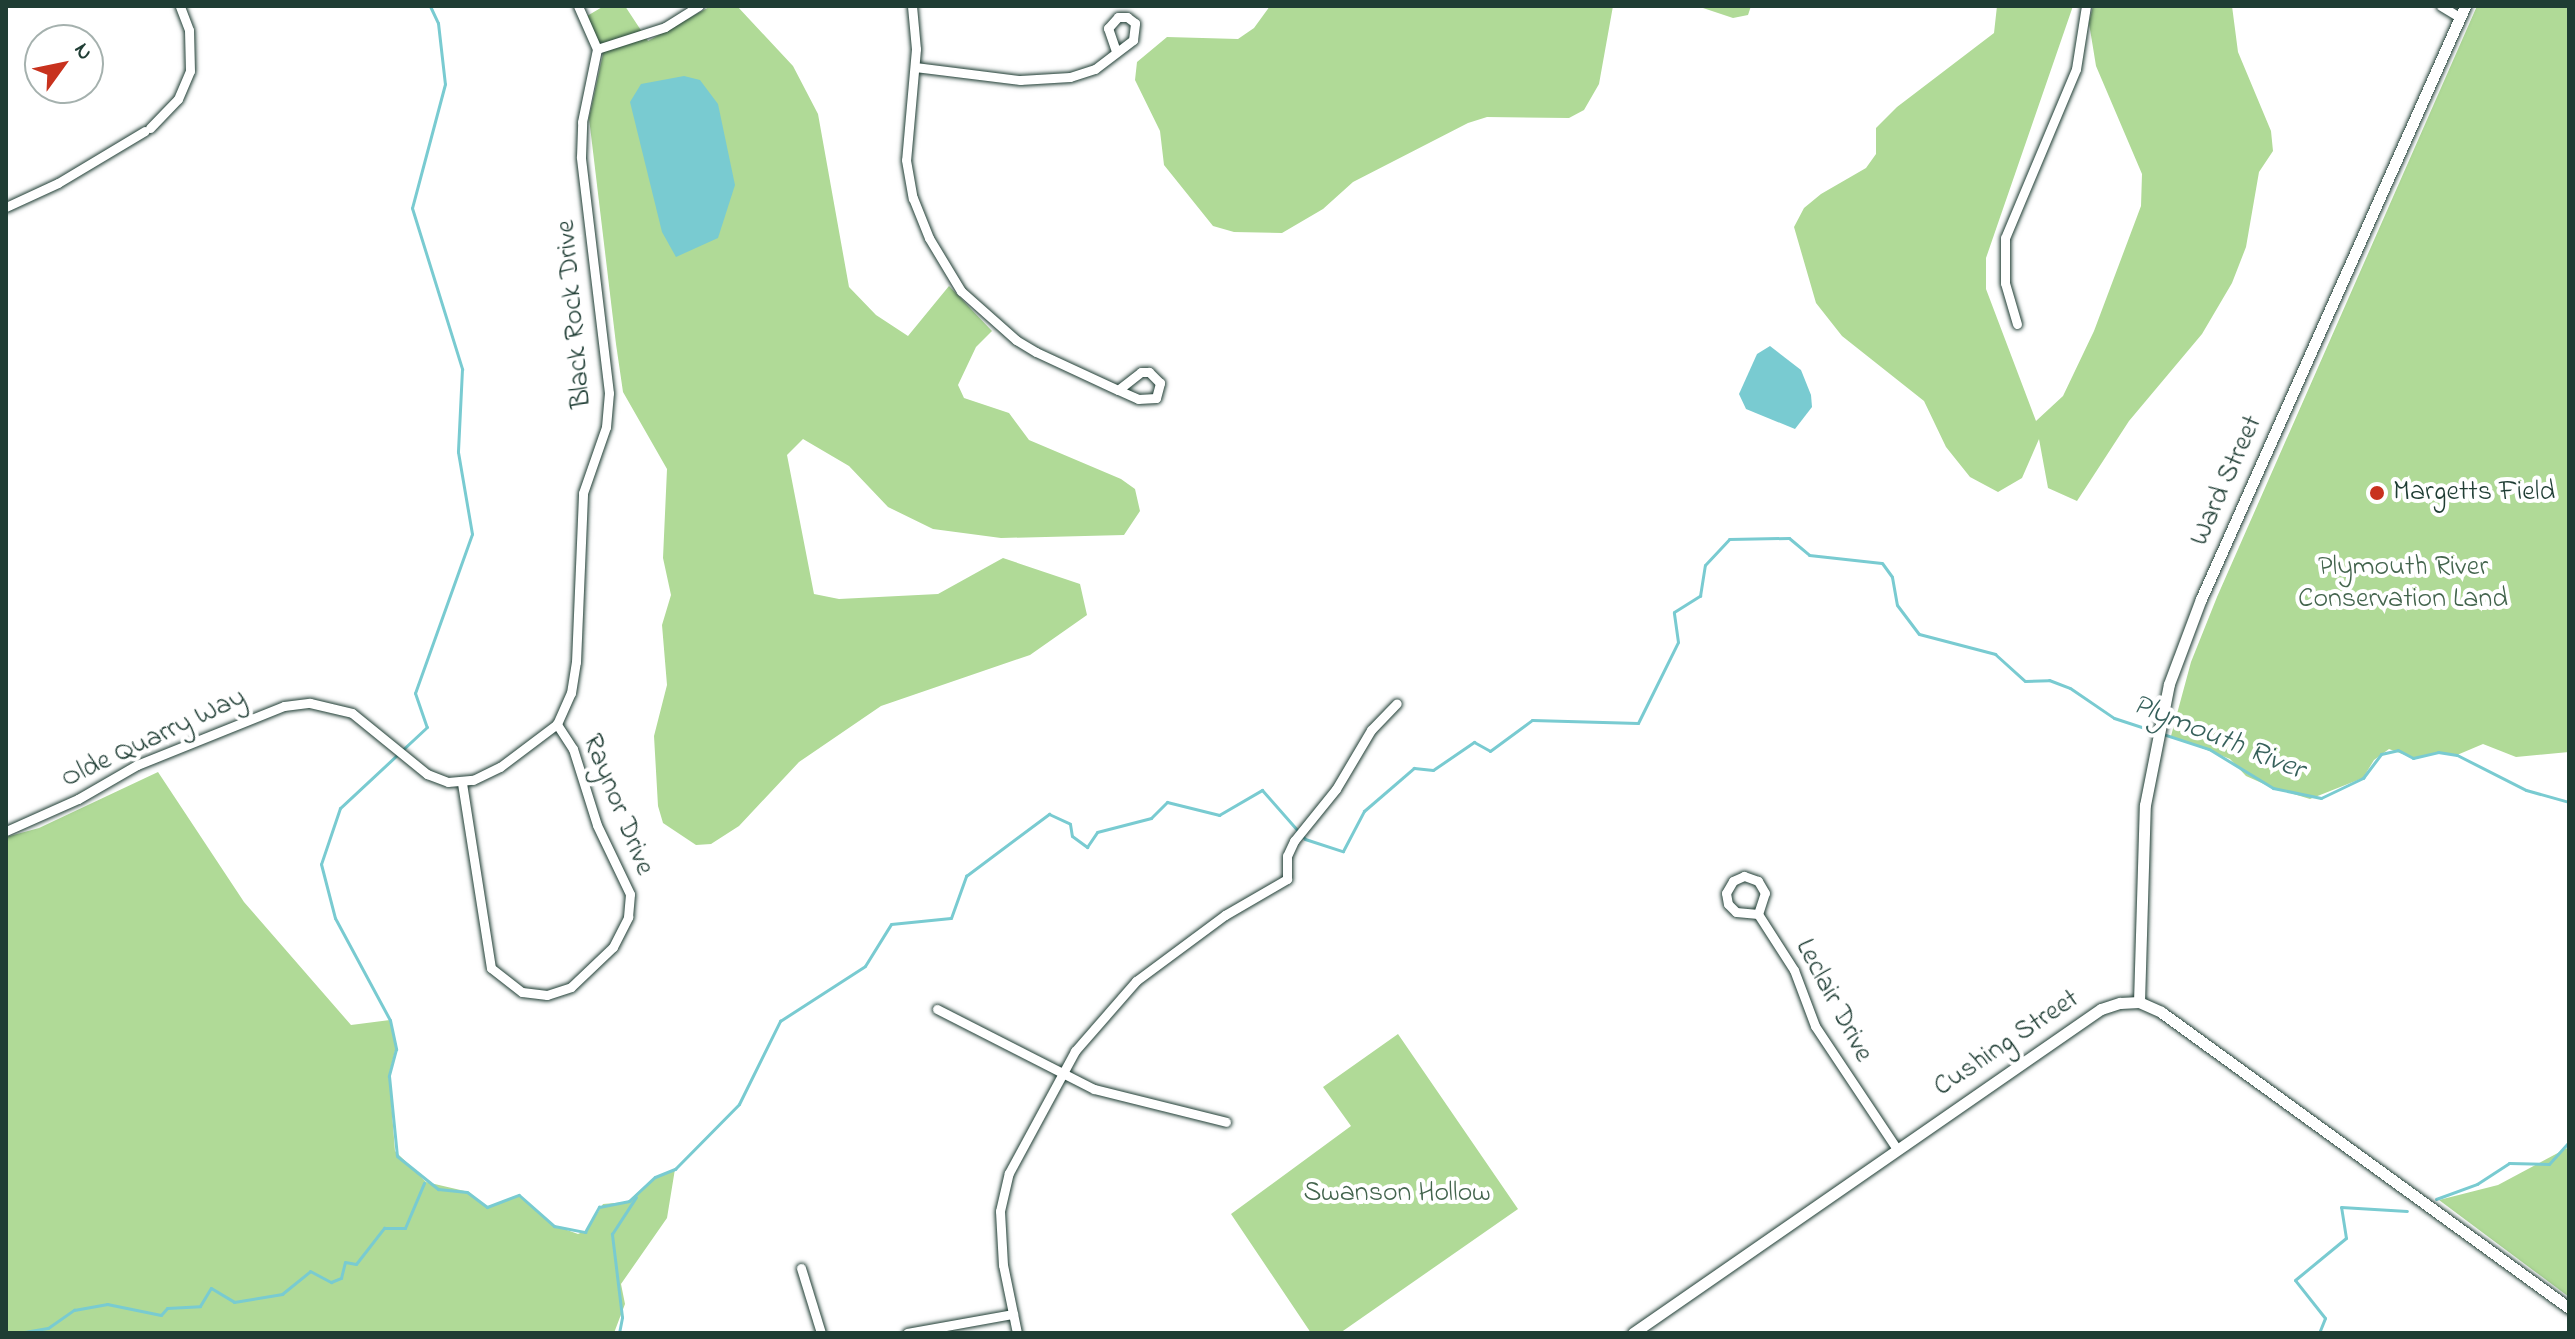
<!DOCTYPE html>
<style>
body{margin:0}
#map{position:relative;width:2575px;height:1339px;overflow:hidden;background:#fff;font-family:"Indie Flower",sans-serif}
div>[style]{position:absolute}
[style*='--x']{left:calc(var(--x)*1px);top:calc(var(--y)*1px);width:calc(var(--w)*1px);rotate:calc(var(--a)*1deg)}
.green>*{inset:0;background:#b0da97}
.water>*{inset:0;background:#79cbd1}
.stream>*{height:3px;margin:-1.5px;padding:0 1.5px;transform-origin:1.5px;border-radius:1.5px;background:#79cbd1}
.roads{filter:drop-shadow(0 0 2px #1f3d34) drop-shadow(0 0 2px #1f3d34)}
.minor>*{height:9px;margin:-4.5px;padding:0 4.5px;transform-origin:4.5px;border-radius:4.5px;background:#fff}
.tertiary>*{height:11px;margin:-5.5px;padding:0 5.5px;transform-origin:5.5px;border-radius:5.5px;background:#fff}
.dots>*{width:22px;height:22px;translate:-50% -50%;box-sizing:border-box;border:4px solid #fff;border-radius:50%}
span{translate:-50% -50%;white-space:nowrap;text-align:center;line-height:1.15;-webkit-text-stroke:8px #fff;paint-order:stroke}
.street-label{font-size:28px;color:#1f3d34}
.poi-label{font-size:28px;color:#1f3d34}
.left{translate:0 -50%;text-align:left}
.park-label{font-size:28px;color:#43644d}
.water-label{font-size:30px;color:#36605b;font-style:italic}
.frame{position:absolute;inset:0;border:8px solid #1f3d34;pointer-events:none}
.north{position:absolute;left:24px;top:24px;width:80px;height:80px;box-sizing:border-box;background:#fff;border:2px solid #a5b1ae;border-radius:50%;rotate:57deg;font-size:22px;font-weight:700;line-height:32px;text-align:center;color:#1f3d34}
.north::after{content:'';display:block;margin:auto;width:28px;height:36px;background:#c8321e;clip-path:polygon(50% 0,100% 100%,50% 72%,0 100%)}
</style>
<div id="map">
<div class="green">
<i style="clip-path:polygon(604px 6px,625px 6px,648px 41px,711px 6px,737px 6px,793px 66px,818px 114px,849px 287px,876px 315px,908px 336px,949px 286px,992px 331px,976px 347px,958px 385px,964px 398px,1009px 413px,1029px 440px,1121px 479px,1135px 489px,1140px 511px,1124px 535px,1001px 538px,933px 529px,888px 507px,849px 466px,803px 439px,787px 455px,814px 594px,839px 599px,938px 594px,1003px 558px,1080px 584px,1087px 615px,1030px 655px,881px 706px,799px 762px,739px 826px,711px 844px,696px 845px,663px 823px,658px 806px,654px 736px,667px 685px,662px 625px,671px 595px,663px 558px,667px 469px,623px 392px,616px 344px,589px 118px,603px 54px,587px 16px)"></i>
<i style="clip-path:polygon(1270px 6px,1613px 6px,1599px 84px,1584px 110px,1569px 118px,1487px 117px,1468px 123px,1353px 182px,1323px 209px,1282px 233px,1234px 232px,1213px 226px,1164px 165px,1160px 131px,1135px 80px,1137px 62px,1167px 37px,1238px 39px,1254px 28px)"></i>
<i style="clip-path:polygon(1697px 6px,1751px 6px,1748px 15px,1733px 18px)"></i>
<i style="clip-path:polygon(1997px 6px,2073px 6px,1986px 258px,1986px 289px,2036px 421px,2063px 396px,2094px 331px,2141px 206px,2142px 174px,2096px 66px,2089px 23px,2093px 6px,2232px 6px,2238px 52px,2271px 131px,2273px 151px,2259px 172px,2246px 247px,2232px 283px,2202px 334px,2129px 421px,2077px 501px,2048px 488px,2039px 439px,2022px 478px,1998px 492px,1970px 477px,1946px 447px,1924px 401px,1842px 336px,1816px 303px,1794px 227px,1804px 208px,1821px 194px,1866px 168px,1876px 154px,1876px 128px,1897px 107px,1994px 33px)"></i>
<i style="clip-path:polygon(2477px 6px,2569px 6px,2569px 752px,2516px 757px,2483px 744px,2457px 755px,2438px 752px,2413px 758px,2389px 749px,2374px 760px,2363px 778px,2310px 799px,2273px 788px,2246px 776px,2230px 759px,2171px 736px,2191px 662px,2217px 597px)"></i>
<i style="clip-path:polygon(158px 772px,244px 902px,351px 1025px,390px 1020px,396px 1047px,389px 1074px,395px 1151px,426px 1182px,469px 1192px,487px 1207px,520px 1195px,553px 1225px,578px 1234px,587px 1230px,603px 1204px,627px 1202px,655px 1177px,675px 1169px,667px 1218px,621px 1284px,625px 1304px,614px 1333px,6px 1333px,6px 837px,39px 828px)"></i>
<i style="clip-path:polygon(1398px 1034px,1518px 1209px,1340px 1333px,1311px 1333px,1231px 1214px,1351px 1126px,1323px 1087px)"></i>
<i style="clip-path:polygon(2569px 1147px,2569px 1297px,2439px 1200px,2498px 1185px)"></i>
</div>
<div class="water">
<i style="clip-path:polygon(684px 76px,700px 80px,718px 104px,735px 185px,718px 238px,676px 257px,662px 232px,630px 102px,641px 84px)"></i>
<i style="clip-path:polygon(1770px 346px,1801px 370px,1811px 395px,1812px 407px,1795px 429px,1746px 409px,1739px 394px,1757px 354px)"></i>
</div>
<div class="stream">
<i style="--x:430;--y:6;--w:19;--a:65"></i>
<i style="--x:438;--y:23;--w:61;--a:83.5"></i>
<i style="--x:445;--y:84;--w:128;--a:104.9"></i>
<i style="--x:412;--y:208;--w:169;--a:72.7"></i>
<i style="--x:462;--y:369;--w:83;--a:92.8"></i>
<i style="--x:458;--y:452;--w:83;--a:80.3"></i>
<i style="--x:472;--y:534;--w:169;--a:109.7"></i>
<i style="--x:415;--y:693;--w:36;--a:71"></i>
<i style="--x:427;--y:727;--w:119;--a:137"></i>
<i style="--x:340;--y:808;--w:59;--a:108.7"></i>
<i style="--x:321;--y:864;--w:56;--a:75.5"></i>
<i style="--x:335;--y:918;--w:116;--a:61.7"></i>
<i style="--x:390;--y:1020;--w:30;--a:78"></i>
<i style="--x:396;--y:1049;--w:28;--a:105"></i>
<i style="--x:389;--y:1076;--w:80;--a:84.3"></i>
<i style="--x:397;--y:1156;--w:53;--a:38.8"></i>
<i style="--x:438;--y:1189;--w:29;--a:6"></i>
<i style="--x:467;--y:1192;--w:25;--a:37"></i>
<i style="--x:487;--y:1207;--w:34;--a:-21"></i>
<i style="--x:519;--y:1195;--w:47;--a:41.5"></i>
<i style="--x:554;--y:1226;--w:32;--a:11"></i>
<i style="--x:585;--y:1232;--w:29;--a:-61"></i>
<i style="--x:599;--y:1207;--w:31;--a:-11"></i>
<i style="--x:629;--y:1201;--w:35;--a:-43"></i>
<i style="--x:655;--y:1177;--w:22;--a:-22"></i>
<i style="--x:675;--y:1169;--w:91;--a:-45.4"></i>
<i style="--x:739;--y:1104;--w:93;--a:-63.7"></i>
<i style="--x:780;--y:1021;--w:101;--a:-32.9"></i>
<i style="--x:865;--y:966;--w:49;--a:-58.2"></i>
<i style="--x:891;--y:924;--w:60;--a:-5.7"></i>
<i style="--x:951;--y:918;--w:45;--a:-70.3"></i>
<i style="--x:966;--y:876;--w:104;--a:-36.8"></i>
<i style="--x:1049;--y:814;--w:23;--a:25"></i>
<i style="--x:1070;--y:824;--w:12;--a:81"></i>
<i style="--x:1072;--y:836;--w:19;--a:36"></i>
<i style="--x:1087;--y:847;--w:18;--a:-56"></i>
<i style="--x:1097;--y:832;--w:56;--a:-14.5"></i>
<i style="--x:1151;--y:818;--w:23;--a:-45"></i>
<i style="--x:1167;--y:802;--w:54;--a:14"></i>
<i style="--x:1219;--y:815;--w:50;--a:-30.2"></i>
<i style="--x:1262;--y:790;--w:65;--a:48.7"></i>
<i style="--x:1305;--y:839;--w:40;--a:18"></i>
<i style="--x:1343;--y:851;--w:45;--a:-62.3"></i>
<i style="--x:1364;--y:811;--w:66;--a:-40.7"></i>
<i style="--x:1414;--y:768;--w:19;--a:6"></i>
<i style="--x:1433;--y:770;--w:50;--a:-34.3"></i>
<i style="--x:1474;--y:742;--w:18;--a:29"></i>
<i style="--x:1490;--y:751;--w:52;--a:-36.4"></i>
<i style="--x:1532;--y:720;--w:106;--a:1.6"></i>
<i style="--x:1638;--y:723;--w:90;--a:-63.7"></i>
<i style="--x:1678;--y:642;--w:30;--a:-98"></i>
<i style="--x:1674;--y:612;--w:31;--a:-32"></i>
<i style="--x:1700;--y:596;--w:31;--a:-81"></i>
<i style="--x:1705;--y:565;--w:35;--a:-47"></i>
<i style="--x:1729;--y:539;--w:60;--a:-1"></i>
<i style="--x:1789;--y:538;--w:26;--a:40"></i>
<i style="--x:1809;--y:555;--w:73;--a:6.3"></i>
<i style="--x:1882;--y:563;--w:17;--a:54"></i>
<i style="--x:1892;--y:577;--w:28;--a:80"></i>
<i style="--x:1897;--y:605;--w:36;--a:53"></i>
<i style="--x:1919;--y:634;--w:79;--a:14.7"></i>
<i style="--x:1995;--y:654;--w:40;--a:42"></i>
<i style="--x:2025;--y:681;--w:24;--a:-2"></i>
<i style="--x:2049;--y:680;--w:22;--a:21"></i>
<i style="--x:2070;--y:688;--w:53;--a:34.3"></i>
<i style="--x:2114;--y:718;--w:100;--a:18.1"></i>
<i style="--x:2209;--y:749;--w:75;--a:31.4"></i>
<i style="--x:2273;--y:788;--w:49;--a:11.8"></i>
<i style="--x:2321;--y:798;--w:47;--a:-25.5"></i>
<i style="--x:2363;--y:778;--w:30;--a:-53"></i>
<i style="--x:2381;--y:754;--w:17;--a:-13"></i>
<i style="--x:2398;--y:750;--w:17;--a:28"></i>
<i style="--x:2413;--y:758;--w:26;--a:-13"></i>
<i style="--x:2438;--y:752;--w:19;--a:9"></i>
<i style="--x:2457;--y:755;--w:77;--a:26.9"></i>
<i style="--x:2526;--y:790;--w:45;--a:15.6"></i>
<i style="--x:2436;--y:1199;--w:44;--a:-20.1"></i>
<i style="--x:2477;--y:1184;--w:38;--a:-33"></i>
<i style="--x:2509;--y:1163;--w:40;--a:1.4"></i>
<i style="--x:2549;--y:1164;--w:30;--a:-48"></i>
<i style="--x:19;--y:1333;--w:29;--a:-10"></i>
<i style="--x:48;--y:1328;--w:32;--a:-35"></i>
<i style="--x:74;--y:1310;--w:34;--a:-10"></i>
<i style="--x:107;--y:1304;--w:55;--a:11.5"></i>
<i style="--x:161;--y:1315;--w:9;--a:-49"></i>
<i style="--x:167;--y:1308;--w:33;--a:-3"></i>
<i style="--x:200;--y:1306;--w:21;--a:-59"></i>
<i style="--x:211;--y:1288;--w:27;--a:31"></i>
<i style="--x:234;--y:1302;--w:49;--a:-9.5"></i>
<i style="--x:282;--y:1294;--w:36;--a:-39"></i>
<i style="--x:310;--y:1271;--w:24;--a:28"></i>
<i style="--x:331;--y:1282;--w:11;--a:-22"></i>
<i style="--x:341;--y:1278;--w:16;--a:-76"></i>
<i style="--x:345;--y:1262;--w:11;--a:10"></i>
<i style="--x:356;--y:1264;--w:46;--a:-52.1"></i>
<i style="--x:384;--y:1228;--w:21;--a:0"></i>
<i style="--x:405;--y:1228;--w:49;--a:-67.1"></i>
<i style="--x:619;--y:1333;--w:16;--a:-79"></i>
<i style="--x:622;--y:1317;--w:84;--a:-96.9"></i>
<i style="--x:612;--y:1234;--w:44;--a:-57"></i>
<i style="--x:2319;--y:1333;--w:16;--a:-68"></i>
<i style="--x:2325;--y:1318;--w:48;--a:-128.3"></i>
<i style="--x:2295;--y:1280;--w:66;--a:-39.5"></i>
<i style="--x:2346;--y:1238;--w:31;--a:-99"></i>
<i style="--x:2341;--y:1207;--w:66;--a:3.5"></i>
</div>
<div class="roads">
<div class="minor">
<i style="--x:912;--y:6;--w:43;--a:84.7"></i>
<i style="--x:916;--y:49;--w:111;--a:95.1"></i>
<i style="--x:906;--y:160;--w:39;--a:80"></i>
<i style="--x:913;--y:198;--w:43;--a:68.2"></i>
<i style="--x:929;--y:238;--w:62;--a:58.9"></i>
<i style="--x:961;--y:291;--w:74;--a:41.7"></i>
<i style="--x:1016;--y:340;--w:23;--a:31"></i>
<i style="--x:1036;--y:352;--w:90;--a:24.9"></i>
<i style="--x:1118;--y:390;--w:22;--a:24"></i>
<i style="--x:1138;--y:399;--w:18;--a:-3"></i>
<i style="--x:1156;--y:398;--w:16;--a:-75"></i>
<i style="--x:1160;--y:383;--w:16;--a:-135"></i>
<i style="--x:1149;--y:372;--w:8;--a:180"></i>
<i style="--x:1141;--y:372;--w:29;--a:142"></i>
<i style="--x:2441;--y:6;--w:21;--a:31"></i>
<i style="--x:597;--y:49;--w:71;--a:-17.9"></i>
<i style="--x:665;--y:27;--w:40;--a:-32"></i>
<i style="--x:915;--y:67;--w:106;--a:7.1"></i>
<i style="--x:1020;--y:80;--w:50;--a:-3.4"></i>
<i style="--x:1070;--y:77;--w:26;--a:-18"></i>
<i style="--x:1095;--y:69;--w:48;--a:-37.3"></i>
<i style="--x:1133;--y:40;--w:17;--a:-83"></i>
<i style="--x:1135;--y:23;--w:10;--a:-143"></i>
<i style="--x:1127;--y:17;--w:9;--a:180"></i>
<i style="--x:1118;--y:17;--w:15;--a:132"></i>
<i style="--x:1108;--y:28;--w:24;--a:71"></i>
<i style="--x:150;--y:128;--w:40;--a:-46"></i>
<i style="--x:178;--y:99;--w:30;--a:-67"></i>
<i style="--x:190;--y:71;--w:41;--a:-91.4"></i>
<i style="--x:189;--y:30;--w:26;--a:-111"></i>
<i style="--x:6;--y:207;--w:57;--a:-24.8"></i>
<i style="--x:58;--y:183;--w:101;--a:-30.9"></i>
<i style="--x:2017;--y:324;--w:43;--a:-106.3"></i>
<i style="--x:2005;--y:283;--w:45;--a:-90"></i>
<i style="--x:2005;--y:238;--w:183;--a:-67.2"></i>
<i style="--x:2076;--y:69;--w:64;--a:-81"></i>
<i style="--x:462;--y:783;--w:187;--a:81.1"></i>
<i style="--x:491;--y:968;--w:39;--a:38"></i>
<i style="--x:522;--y:992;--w:25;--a:7"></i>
<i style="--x:547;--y:995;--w:25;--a:-18"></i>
<i style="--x:571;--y:987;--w:58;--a:-43.6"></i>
<i style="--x:613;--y:947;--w:34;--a:-63"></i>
<i style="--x:628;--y:917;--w:23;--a:-85"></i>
<i style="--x:630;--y:894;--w:76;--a:-115.6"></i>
<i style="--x:597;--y:825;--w:80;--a:-107.5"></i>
<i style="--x:573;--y:749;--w:30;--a:-123"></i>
<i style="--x:6;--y:831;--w:79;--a:-24"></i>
<i style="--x:78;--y:799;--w:68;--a:-30"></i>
<i style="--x:137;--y:765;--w:158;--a:-21.9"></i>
<i style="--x:284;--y:706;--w:26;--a:-7"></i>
<i style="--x:310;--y:703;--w:43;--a:13.4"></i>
<i style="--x:352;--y:713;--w:97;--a:39.1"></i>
<i style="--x:427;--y:774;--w:22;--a:21"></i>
<i style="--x:448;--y:782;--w:25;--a:-5"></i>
<i style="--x:473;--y:780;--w:30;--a:-26"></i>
<i style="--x:500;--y:767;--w:71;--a:-37"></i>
<i style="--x:557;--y:724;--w:34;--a:-66"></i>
<i style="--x:571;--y:693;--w:31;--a:-81"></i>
<i style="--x:576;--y:662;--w:169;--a:-87.6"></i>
<i style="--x:583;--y:493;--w:70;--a:-70.8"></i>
<i style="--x:606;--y:427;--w:34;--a:-85"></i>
<i style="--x:609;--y:393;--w:238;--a:-96.8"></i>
<i style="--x:581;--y:157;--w:35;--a:-88"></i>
<i style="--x:582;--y:122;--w:75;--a:-78.4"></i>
<i style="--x:597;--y:49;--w:47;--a:-113.8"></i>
<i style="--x:1758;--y:914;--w:22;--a:-72"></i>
<i style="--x:1765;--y:893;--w:14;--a:-120"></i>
<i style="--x:1758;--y:881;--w:15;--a:-160"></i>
<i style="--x:1744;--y:876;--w:12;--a:156"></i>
<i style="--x:1733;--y:881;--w:14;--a:120"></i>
<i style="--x:1726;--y:893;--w:11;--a:80"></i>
<i style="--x:1728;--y:904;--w:11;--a:45"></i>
<i style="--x:1736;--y:912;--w:22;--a:5"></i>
<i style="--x:1758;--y:914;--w:67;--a:57.3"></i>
<i style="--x:1794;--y:970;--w:60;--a:69.4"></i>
<i style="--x:1815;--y:1026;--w:148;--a:56.3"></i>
<i style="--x:937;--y:1009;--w:176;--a:27"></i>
<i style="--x:1094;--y:1089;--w:136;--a:14"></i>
<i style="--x:801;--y:1268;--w:68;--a:72.9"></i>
<i style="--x:907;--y:1333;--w:108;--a:-10.2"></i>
<i style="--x:1017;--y:1333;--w:69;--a:-101.6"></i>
<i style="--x:1003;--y:1265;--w:54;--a:-93.2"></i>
<i style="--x:1000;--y:1211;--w:39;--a:-77"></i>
<i style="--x:1009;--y:1173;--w:139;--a:-61.6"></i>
<i style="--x:1075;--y:1051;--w:93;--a:-48.9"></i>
<i style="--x:1136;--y:981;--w:111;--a:-36.6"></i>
<i style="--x:1225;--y:915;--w:72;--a:-30.1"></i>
<i style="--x:1287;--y:879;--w:23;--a:-90"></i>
<i style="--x:1287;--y:856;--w:17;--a:-65"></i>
<i style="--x:1294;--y:841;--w:67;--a:-51.1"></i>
<i style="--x:1336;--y:789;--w:69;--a:-59.3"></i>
<i style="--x:1371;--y:730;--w:37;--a:-46"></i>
</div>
<div class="tertiary">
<i style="--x:2139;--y:1002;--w:197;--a:-88.3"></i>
<i style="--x:2145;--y:805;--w:123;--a:-78.8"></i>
<i style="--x:2169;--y:684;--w:91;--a:-69.4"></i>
<i style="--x:2201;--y:599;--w:649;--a:-66"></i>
<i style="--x:1633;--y:1333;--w:569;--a:-34.7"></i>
<i style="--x:2101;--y:1009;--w:20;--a:-18"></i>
<i style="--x:2120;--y:1003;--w:19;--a:-3"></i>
<i style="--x:2139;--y:1002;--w:24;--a:24"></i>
<i style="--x:2161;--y:1012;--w:504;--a:35.96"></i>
</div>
</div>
<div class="dots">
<i style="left:2377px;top:493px;background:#c8321e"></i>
</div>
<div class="street-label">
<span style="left:575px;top:314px;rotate:-95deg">Black Rock Drive</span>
<span style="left:2227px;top:481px;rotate:-66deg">Ward Street</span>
<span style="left:154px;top:739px;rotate:-25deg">Olde Quarry Way</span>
<span style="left:617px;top:805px;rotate:68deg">Raynor Drive</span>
<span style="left:1833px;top:1001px;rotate:62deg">Leclair Drive</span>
<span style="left:2007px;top:1044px;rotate:-34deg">Cushing Street</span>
</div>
<div class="poi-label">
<span class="left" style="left:2393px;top:493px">Margetts Field</span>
</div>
<div class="park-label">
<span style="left:2403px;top:584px">Plymouth River<br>Conservation Land</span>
<span style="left:1397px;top:1194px">Swanson Hollow</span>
</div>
<div class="water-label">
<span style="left:2218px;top:738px;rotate:22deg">Plymouth River</span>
</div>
<div class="frame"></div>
<div class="north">N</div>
</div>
